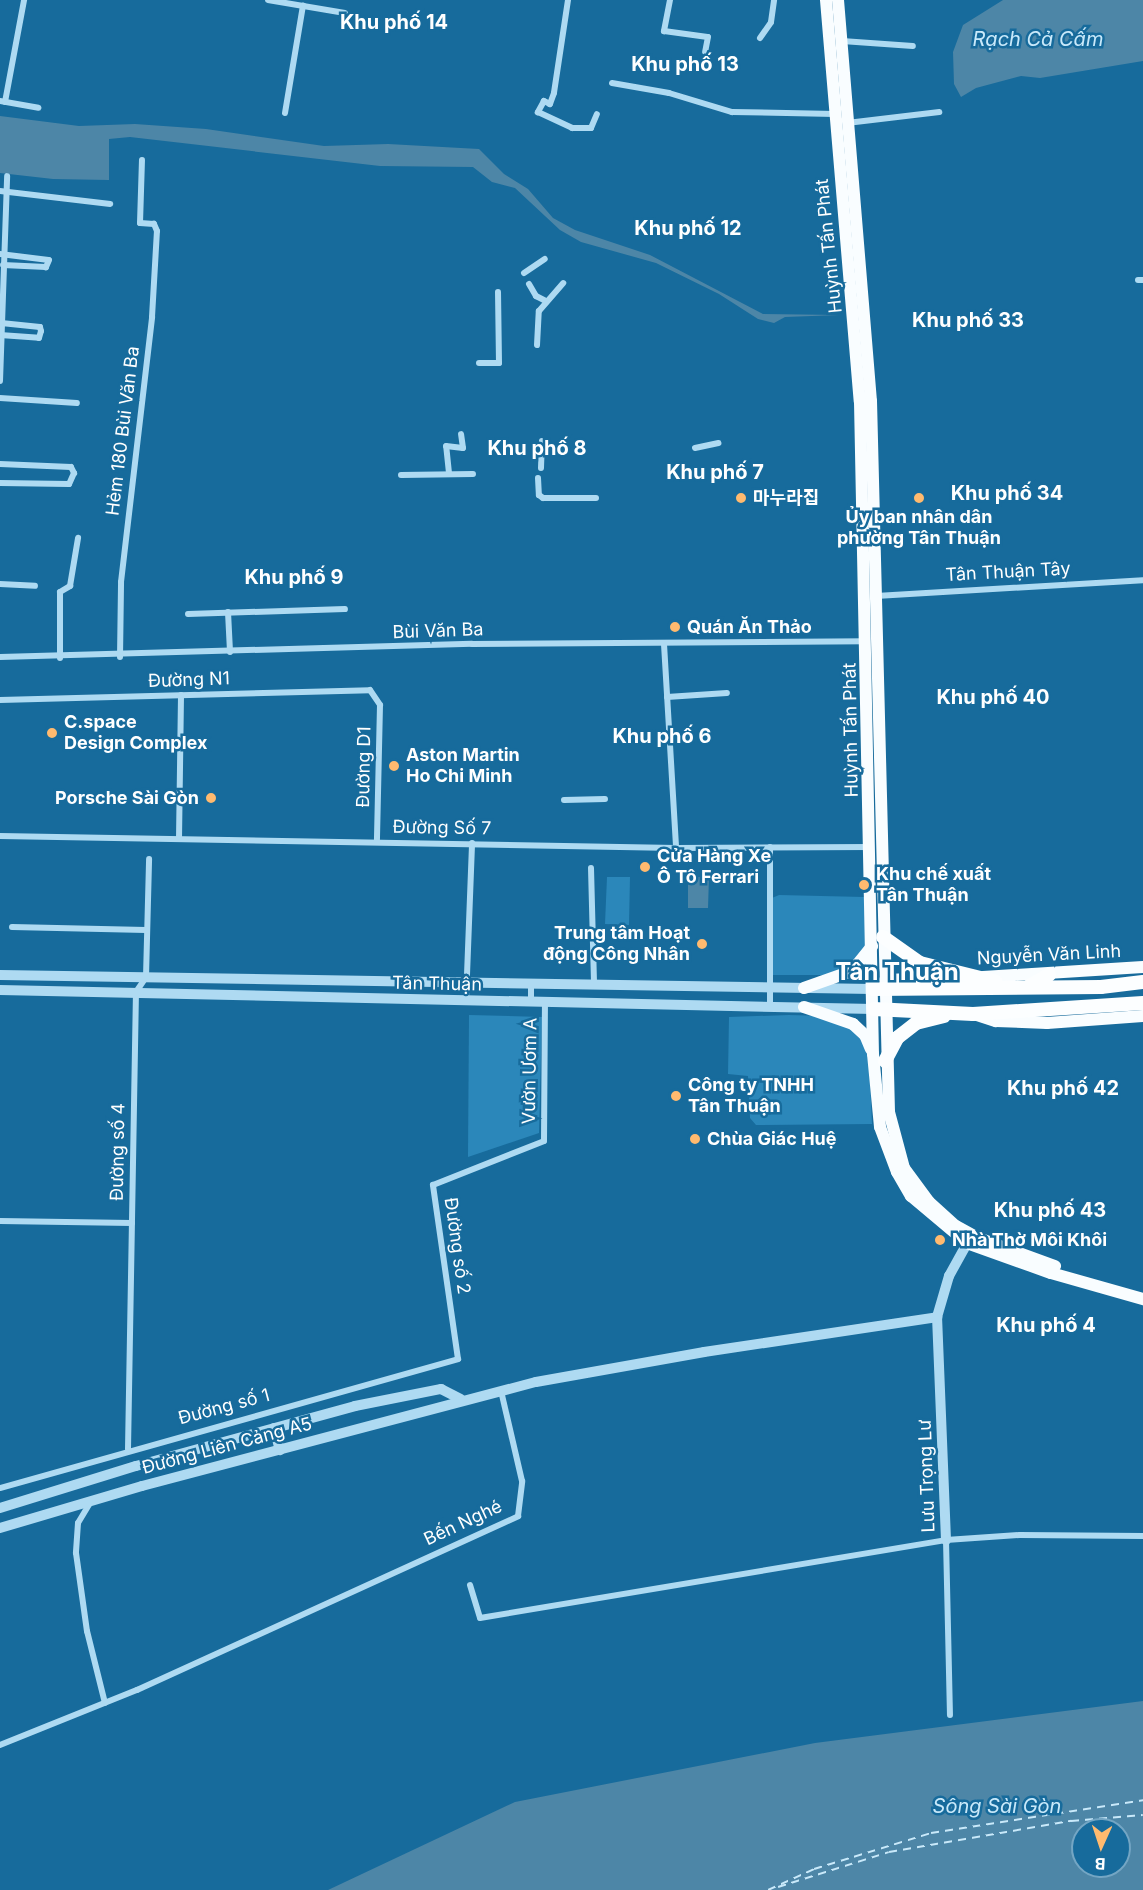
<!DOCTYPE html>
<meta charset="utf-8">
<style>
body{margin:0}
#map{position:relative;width:1143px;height:1890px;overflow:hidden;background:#176b9c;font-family:Inter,"Noto Sans KR",sans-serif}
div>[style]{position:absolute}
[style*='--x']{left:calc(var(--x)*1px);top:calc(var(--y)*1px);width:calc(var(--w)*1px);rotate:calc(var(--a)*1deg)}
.green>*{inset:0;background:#2b87ba}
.water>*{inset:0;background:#4d86a7}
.ferry>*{height:1.5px;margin-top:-0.75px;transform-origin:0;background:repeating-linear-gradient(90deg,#c9e9fa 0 8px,transparent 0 14px)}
.minor>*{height:6px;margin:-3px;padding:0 3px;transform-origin:3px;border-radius:3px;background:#aedaf2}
.tertiary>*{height:10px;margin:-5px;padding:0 5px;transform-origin:5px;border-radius:5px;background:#aedaf2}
.primary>*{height:12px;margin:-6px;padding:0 6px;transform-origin:6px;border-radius:6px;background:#f9fdff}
.trunk>*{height:14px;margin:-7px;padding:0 7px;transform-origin:7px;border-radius:7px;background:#fcfeff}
.dots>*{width:16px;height:16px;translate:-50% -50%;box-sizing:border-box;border:3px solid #176b9c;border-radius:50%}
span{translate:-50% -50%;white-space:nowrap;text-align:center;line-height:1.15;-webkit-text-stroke:5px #176b9c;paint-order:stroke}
.street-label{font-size:18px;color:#fff}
.poi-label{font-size:18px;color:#fff;font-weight:700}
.left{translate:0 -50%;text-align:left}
.right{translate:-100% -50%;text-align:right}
.neighbourhood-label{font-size:20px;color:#fff;font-weight:700}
.water-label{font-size:20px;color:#c9e9fa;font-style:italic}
.district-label{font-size:24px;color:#fff;font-weight:700}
.north{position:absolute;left:1071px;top:1818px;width:60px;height:60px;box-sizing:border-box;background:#176b9c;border:2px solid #74a6c4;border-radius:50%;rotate:183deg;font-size:16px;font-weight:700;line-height:24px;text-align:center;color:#fff}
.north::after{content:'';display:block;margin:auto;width:21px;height:27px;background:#ffba6f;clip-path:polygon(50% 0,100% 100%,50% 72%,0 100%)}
</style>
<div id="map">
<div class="green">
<i style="clip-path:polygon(607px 877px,630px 877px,629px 925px,605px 924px)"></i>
<i style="clip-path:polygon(779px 895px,864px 897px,867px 949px,851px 969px,830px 975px,773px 975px,772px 898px)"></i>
<i style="clip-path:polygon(469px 1015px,542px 1017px,539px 1133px,468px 1157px)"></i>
<i style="clip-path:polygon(789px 1015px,824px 1016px,858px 1032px,869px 1057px,872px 1124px,756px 1125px,750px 1118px,748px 1076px,728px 1074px,729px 1017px)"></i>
</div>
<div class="water">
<i style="clip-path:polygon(1003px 0,1143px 0,1143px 61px,1040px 78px,1021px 76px,976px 88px,961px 97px,954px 84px,953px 52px,963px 25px)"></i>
<i style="clip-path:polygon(0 116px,79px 126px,135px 124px,206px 129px,324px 146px,388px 144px,479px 149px,504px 174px,528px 189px,553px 218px,575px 230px,650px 255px,763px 314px,839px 315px,785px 317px,774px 323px,758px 319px,719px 294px,656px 263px,581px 242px,560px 230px,515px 188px,492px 182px,473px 167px,380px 166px,130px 137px,109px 139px,109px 180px,53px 179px,0 173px)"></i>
<i style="clip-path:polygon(688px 877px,709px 877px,708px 908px,688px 908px)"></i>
<i style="clip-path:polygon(evenodd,1143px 1701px,1143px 1890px,328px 1890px,515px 1802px,815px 1743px,1143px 1701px,1083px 1830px,1119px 1830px,1119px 1866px,1083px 1866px,1083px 1830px)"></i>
</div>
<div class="ferry">
<i style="--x:778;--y:1887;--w:116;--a:-17.5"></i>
<i style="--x:889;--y:1852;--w:185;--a:-9.7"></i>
<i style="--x:1071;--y:1821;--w:72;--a:-4.8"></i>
<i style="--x:768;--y:1890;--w:51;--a:-24.5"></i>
<i style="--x:814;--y:1869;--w:122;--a:-17.1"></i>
<i style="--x:931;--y:1833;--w:215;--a:-8.8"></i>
</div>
<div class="minor">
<i style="--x:268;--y:0;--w:78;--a:9.6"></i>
<i style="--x:568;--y:0;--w:94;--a:98.6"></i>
<i style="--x:554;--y:93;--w:12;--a:110"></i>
<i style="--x:550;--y:104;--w:7;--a:-153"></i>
<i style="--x:544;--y:101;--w:13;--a:119"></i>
<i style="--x:538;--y:112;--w:38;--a:25"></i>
<i style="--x:572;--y:128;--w:19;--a:0"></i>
<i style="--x:591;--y:128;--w:15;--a:-67"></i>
<i style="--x:670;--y:0;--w:32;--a:101"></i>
<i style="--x:664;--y:31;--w:44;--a:7.8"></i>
<i style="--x:708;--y:37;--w:15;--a:101"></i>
<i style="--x:760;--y:38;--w:19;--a:-55"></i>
<i style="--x:771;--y:22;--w:22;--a:-82"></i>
<i style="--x:842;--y:41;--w:71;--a:4"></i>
<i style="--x:612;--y:83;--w:58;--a:10"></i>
<i style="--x:669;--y:93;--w:66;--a:16.8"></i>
<i style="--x:732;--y:112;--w:103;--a:1.1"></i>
<i style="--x:0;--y:101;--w:39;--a:10"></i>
<i style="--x:5;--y:102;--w:104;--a:-79.4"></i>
<i style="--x:285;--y:113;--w:109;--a:-80.5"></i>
<i style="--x:847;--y:123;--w:93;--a:-6.8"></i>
<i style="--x:0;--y:191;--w:111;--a:6.7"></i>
<i style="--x:0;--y:254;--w:49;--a:7"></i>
<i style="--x:49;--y:260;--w:8;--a:113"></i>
<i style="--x:46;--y:267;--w:43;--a:-177.3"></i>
<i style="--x:524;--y:273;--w:25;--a:-34"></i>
<i style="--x:1138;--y:280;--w:5;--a:0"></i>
<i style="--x:529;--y:284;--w:14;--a:60"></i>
<i style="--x:536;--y:296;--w:11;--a:27"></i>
<i style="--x:0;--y:335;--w:39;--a:4"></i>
<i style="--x:39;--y:338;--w:7;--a:-74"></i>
<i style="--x:41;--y:331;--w:4;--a:-104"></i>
<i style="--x:40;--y:327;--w:39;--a:-174"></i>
<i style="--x:537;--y:345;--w:34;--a:-87"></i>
<i style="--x:539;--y:311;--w:37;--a:-49"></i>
<i style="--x:479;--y:363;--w:20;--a:0"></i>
<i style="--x:499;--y:363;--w:71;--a:-90.8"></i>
<i style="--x:0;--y:381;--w:205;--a:-88"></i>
<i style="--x:0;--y:398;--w:77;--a:3.7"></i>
<i style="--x:695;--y:448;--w:24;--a:-12"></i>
<i style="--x:0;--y:464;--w:71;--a:2.4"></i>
<i style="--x:71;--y:467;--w:7;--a:63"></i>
<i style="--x:74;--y:473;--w:12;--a:114"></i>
<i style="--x:69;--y:484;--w:69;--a:-179.2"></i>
<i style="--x:541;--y:468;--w:27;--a:-88"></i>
<i style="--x:449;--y:473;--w:27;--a:-96"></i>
<i style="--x:446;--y:446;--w:17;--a:7"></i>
<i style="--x:463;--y:448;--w:14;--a:-98"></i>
<i style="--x:401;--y:475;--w:72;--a:-0.8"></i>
<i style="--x:538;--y:478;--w:17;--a:87"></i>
<i style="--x:539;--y:495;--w:5;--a:37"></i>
<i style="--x:543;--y:498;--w:53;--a:0"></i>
<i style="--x:0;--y:584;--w:35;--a:3"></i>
<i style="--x:876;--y:596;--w:267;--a:-3.4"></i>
<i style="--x:228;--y:612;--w:40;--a:87.1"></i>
<i style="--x:188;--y:614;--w:157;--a:-1.8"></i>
<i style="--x:664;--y:644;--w:204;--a:86.6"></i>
<i style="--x:0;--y:657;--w:472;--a:-1.6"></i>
<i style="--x:472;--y:644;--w:394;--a:-0.4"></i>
<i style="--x:120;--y:657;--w:75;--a:-89.2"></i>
<i style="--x:121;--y:582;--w:267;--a:-83.3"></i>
<i style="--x:152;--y:317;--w:86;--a:-86.7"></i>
<i style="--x:157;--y:231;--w:8;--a:-113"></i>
<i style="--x:154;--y:224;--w:14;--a:-176"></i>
<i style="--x:140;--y:223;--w:63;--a:-88.2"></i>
<i style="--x:60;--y:658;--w:66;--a:-90"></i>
<i style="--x:60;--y:592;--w:12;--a:-31"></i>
<i style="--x:70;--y:586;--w:49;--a:-80.5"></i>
<i style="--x:667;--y:697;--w:60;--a:-3.8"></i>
<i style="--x:0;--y:700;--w:370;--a:-1.5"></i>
<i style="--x:370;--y:690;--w:18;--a:56"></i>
<i style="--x:380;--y:705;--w:136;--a:91.3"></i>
<i style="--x:564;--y:800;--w:41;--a:-1.4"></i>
<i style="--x:0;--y:836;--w:676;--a:1.02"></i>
<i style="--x:676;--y:848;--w:195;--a:-0.3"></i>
<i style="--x:179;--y:839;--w:144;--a:-89.2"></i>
<i style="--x:770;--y:847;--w:160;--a:90"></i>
<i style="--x:591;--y:868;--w:117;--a:88.5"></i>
<i style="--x:12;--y:927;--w:134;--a:1.3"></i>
<i style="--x:466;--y:1001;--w:158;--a:-87.8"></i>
<i style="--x:531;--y:1002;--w:17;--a:-90"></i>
<i style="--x:0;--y:1221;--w:132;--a:0.9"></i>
<i style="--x:128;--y:1449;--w:457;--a:-89"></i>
<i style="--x:136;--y:992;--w:18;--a:-56"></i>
<i style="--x:146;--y:977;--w:118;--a:-88.5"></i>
<i style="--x:0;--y:1488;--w:476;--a:-15.7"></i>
<i style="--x:458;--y:1359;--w:176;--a:-98.2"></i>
<i style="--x:433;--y:1185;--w:119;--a:-21.6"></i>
<i style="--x:544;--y:1141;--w:139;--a:-89.6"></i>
<i style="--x:90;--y:1503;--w:23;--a:121"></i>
<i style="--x:78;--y:1523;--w:30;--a:94"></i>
<i style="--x:76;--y:1553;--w:79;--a:82"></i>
<i style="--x:87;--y:1631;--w:74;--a:76"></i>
<i style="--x:946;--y:1540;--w:175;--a:88.7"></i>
<i style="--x:470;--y:1585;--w:34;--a:73"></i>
<i style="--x:480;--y:1618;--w:472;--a:-9.5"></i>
<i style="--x:946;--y:1540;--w:74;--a:-3.9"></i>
<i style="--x:1020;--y:1535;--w:123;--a:0.5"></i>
<i style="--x:0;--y:1745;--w:148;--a:-21.9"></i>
<i style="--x:137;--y:1690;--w:419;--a:-24.5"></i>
<i style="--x:518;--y:1516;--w:35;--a:-83"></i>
<i style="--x:522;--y:1481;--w:92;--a:-103.1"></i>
</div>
<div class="tertiary">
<i style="--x:0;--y:975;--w:873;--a:0.92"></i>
<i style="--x:0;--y:990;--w:874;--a:1.25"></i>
<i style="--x:274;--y:1428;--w:23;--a:75"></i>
<i style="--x:0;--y:1508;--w:142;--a:-17.2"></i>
<i style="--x:136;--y:1466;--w:227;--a:-15.3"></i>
<i style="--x:355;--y:1406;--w:88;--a:-11.2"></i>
<i style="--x:441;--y:1389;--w:22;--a:27"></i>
<i style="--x:0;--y:1528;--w:148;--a:-16.5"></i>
<i style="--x:142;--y:1486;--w:407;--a:-14.8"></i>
<i style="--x:536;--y:1382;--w:171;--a:-10.1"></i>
<i style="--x:704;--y:1352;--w:236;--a:-8.5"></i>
<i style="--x:946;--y:1540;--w:223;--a:-92.3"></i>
<i style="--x:937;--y:1317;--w:43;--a:-73.7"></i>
<i style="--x:949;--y:1276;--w:38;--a:-61"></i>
</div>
<div class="primary">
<i style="--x:826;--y:0;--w:403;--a:85.2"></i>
<i style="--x:860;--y:402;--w:652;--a:88.86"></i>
<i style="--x:873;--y:1054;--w:73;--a:84.5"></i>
<i style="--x:880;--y:1127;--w:48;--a:69.3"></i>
<i style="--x:897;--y:1172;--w:28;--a:60"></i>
<i style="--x:911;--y:1196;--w:73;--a:40"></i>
<i style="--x:967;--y:1243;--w:89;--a:19.7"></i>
<i style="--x:1051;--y:1273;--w:96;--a:15.8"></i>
<i style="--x:838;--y:0;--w:402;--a:85.3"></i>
<i style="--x:871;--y:401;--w:711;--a:88.55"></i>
<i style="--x:889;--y:1112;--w:58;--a:75"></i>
<i style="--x:904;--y:1168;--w:42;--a:53.7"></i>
<i style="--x:929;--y:1202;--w:36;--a:42"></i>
<i style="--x:956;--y:1226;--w:25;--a:29"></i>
<i style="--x:978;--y:1238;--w:82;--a:20"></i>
<i style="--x:983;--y:977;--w:160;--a:-3.6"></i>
<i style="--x:885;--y:980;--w:80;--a:-2.1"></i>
<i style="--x:804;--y:988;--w:51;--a:-19.5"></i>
<i style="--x:852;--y:971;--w:32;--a:-51"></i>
<i style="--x:804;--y:1007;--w:52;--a:19.1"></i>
<i style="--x:853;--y:1024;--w:16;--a:43"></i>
<i style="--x:865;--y:1035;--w:15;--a:67"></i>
<i style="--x:977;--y:1015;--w:20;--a:18"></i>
<i style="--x:996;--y:1021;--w:51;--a:2.2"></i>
<i style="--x:1047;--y:1023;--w:96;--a:-4.2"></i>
</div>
<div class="trunk">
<i style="--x:883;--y:937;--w:45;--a:35.1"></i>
<i style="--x:920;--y:963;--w:78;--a:14"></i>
<i style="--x:1029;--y:986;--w:23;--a:-29"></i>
<i style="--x:873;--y:989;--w:228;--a:-0.5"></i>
<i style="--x:1101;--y:987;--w:42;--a:-6.8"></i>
<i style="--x:874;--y:1009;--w:99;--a:2.9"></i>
<i style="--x:973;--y:1014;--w:170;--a:-3.7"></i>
<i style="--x:885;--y:1061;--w:26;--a:-62"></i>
<i style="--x:897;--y:1038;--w:24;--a:-38"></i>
<i style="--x:916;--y:1023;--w:29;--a:-14"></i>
</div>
<div class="dots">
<i style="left:741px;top:498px;background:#ffba6f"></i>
<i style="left:919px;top:498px;background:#ffba6f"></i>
<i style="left:675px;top:627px;background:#ffba6f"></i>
<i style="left:52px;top:733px;background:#ffba6f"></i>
<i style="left:394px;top:766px;background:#ffba6f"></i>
<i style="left:211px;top:798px;background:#ffba6f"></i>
<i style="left:645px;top:867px;background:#ffba6f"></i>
<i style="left:864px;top:885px;background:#ffba6f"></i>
<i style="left:702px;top:944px;background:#ffba6f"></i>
<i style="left:676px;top:1096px;background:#ffba6f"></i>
<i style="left:695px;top:1139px;background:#ffba6f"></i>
<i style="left:940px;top:1240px;background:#ffba6f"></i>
</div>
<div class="street-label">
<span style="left:829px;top:246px;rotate:-96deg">Huỳnh Tấn Phát</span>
<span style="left:123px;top:431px;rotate:-83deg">Hẻm 180 Bùi Văn Ba</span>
<span style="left:1008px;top:572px;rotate:-3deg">Tân Thuận Tây</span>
<span style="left:438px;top:631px;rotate:-2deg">Bùi Văn Ba</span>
<span style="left:189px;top:680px;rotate:-2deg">Đường N1</span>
<span style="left:851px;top:730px;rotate:-91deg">Huỳnh Tấn Phát</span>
<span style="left:364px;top:767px;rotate:-89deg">Đường D1</span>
<span style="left:442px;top:828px;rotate:1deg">Đường Số 7</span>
<span style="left:1049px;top:955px;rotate:-3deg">Nguyễn Văn Linh</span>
<span style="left:437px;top:984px;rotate:1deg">Tân Thuận</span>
<span style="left:530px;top:1071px;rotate:-89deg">Vườn Ươm A</span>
<span style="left:118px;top:1152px;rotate:-89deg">Đường số 4</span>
<span style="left:457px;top:1246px;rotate:82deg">Đường số 2</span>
<span style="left:224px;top:1407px;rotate:-15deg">Đường số 1</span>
<span style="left:227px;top:1446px;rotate:-15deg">Đường Liên Cảng A5</span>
<span style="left:927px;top:1476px;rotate:-92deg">Lưu Trọng Lư</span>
<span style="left:463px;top:1523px;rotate:-25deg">Bến Nghé</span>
</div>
<div class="poi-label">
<span class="left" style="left:753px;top:498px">마누라집</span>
<span style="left:919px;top:528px">Ủy ban nhân dân<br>phường Tân Thuận</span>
<span class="left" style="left:687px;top:627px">Quán Ăn Thảo</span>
<span class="left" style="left:64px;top:733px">C.space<br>Design Complex</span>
<span class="left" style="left:406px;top:766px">Aston Martin<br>Ho Chi Minh</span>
<span class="right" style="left:199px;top:798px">Porsche Sài Gòn</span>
<span class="left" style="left:657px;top:867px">Cửa Hàng Xe<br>Ô Tô Ferrari</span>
<span class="left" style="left:876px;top:885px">Khu chế xuất<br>Tân Thuận</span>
<span class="right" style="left:690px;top:944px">Trung tâm Hoạt<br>động Công Nhân</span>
<span class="left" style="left:688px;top:1096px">Công ty TNHH<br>Tân Thuận</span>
<span class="left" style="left:707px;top:1139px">Chùa Giác Huệ</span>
<span class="left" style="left:952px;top:1240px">Nhà Thờ Môi Khôi</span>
</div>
<div class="neighbourhood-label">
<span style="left:394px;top:22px">Khu phố 14</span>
<span style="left:685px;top:64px">Khu phố 13</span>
<span style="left:688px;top:228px">Khu phố 12</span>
<span style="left:968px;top:320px">Khu phố 33</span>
<span style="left:537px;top:448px">Khu phố 8</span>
<span style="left:715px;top:472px">Khu phố 7</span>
<span style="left:1007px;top:493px">Khu phố 34</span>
<span style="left:294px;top:577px">Khu phố 9</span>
<span style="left:993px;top:697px">Khu phố 40</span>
<span style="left:662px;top:736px">Khu phố 6</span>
<span style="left:1063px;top:1088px">Khu phố 42</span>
<span style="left:1050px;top:1210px">Khu phố 43</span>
<span style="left:1046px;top:1325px">Khu phố 4</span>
</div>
<div class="water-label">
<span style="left:1038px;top:39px">Rạch Cả Cấm</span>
<span style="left:997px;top:1806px">Sông Sài Gòn</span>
</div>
<div class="district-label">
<span style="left:897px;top:972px">Tân Thuận</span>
</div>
<div class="north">B</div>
</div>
